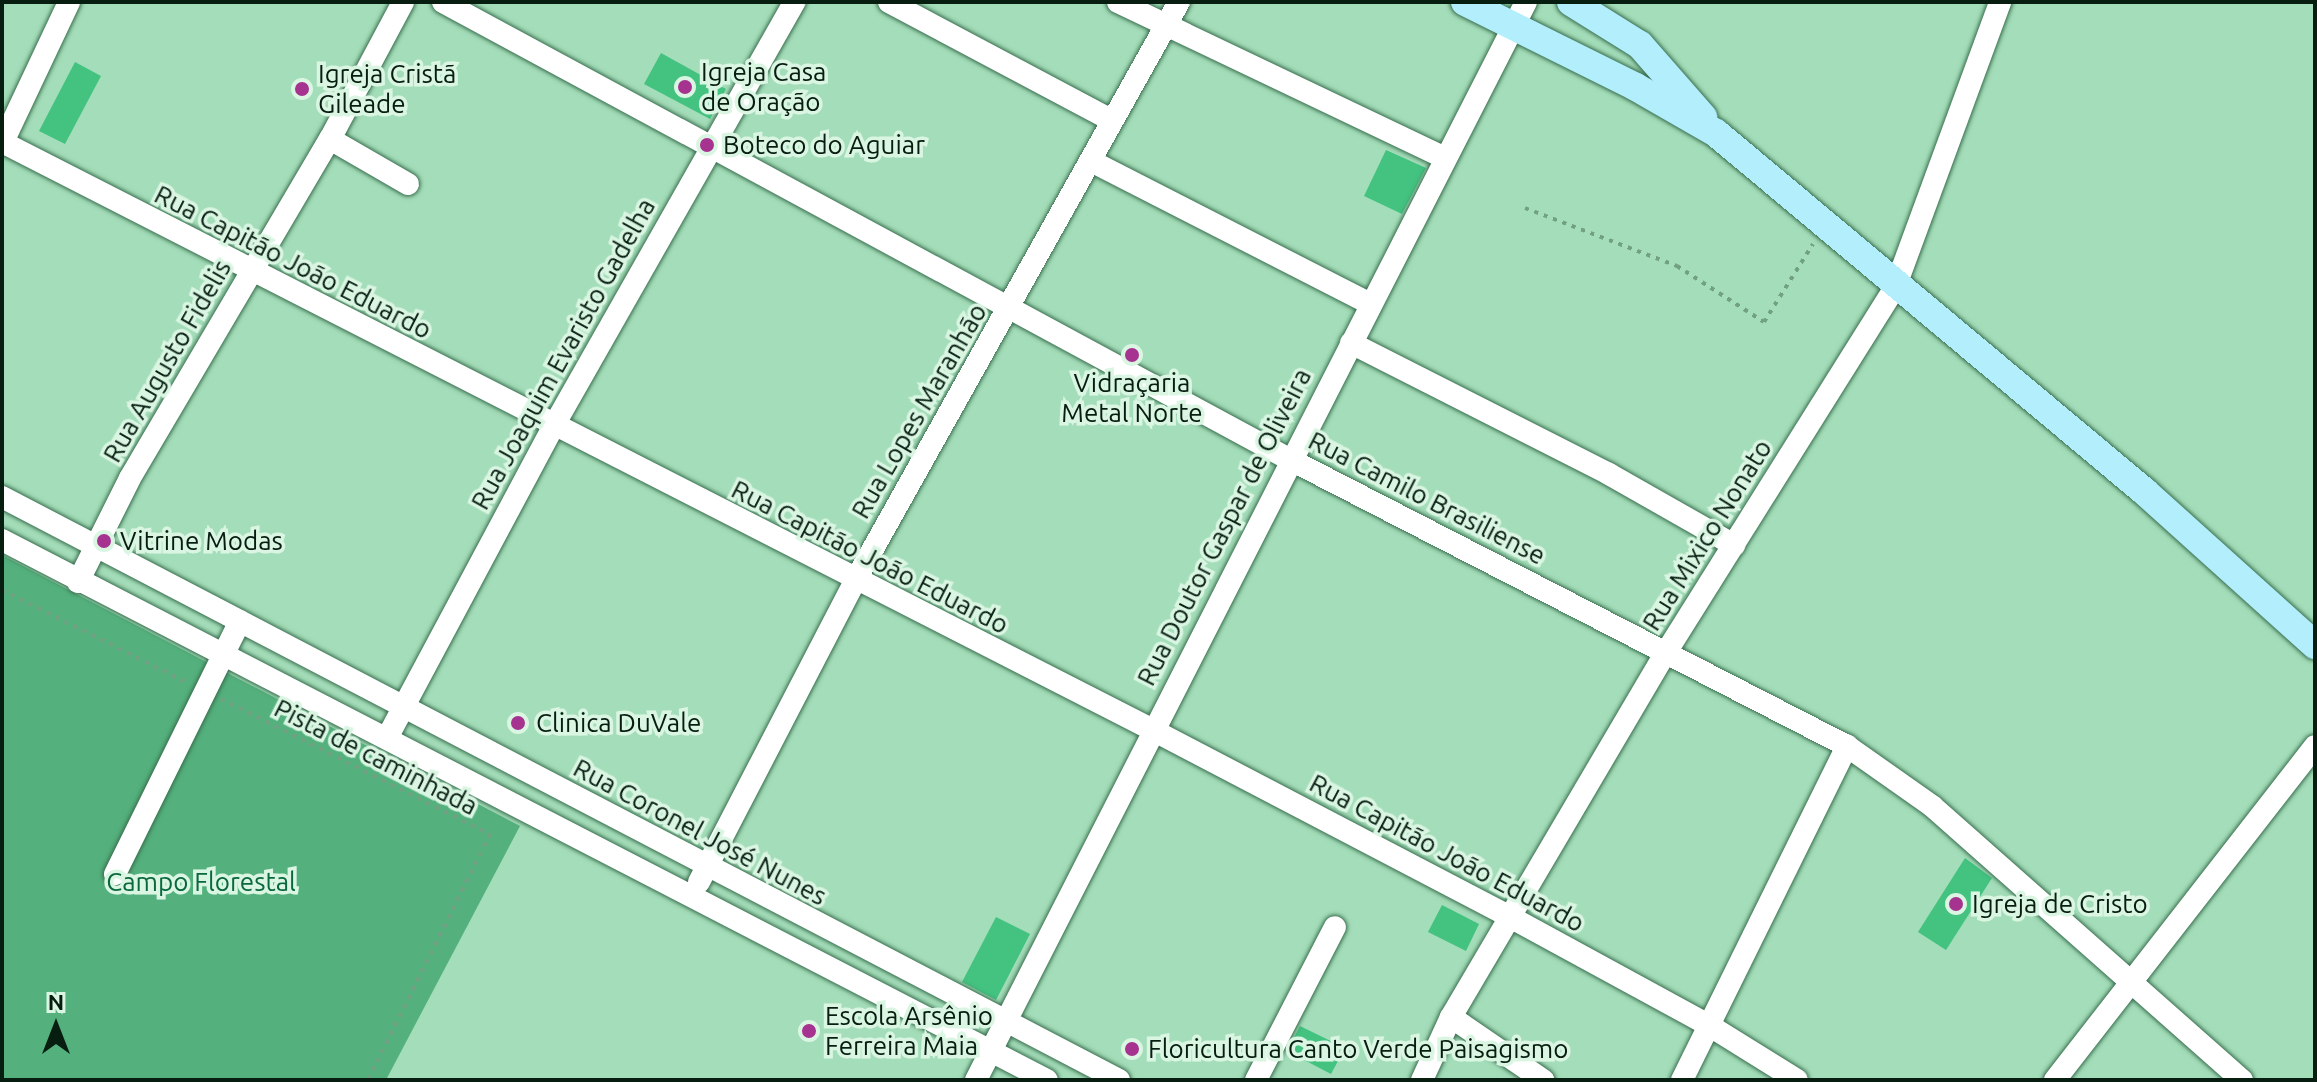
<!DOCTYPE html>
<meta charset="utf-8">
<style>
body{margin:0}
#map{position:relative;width:2317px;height:1082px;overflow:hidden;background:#a4ddb9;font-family:Ubuntu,sans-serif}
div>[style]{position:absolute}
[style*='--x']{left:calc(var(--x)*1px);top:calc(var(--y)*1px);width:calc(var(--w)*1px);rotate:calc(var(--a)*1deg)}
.green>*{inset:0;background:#54b17d}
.building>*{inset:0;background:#43c280}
.path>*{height:4px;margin-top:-2px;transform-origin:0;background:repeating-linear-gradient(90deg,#72a083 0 4px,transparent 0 10px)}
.roads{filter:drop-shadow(0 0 2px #386e4e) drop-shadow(0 0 2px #386e4e)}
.minor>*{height:22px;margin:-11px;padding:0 11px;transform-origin:11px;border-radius:11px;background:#fff}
.major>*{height:28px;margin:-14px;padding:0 14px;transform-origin:14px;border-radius:14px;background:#b3eefd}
.dots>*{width:22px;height:22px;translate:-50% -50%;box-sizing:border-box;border:4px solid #daf6e3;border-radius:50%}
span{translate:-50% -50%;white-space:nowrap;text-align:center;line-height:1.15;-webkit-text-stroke:7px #daf6e3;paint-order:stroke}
.poi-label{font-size:26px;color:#061d10}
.left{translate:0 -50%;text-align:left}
.street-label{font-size:26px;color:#061d10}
.park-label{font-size:26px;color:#09683e}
.frame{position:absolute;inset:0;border:4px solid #061d10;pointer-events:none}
.north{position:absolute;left:16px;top:986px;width:80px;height:80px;-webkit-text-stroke:6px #daf6e3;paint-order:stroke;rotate:0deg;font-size:22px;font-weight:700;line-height:32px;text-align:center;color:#061d10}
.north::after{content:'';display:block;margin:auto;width:28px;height:36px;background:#061d10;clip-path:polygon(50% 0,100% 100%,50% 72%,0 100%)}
</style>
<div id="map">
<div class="green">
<i style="clip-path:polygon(2px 555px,520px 826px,386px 1080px,2px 1080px)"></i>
</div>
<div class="building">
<i style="clip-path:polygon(661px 53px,726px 89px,710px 119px,644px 84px)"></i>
<i style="clip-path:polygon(75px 62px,101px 76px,65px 144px,39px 131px)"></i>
<i style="clip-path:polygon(1386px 150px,1426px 168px,1402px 214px,1364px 196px)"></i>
<i style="clip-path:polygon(1965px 858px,1992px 878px,1946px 950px,1918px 932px)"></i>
<i style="clip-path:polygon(1442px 905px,1479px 924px,1466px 951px,1428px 932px)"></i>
<i style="clip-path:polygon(996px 917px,1030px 934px,996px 1000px,962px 982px)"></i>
<i style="clip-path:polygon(1300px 1026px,1345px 1048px,1331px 1074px,1287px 1051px)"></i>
</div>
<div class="path">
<i style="--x:1525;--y:208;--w:163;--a:20.9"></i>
<i style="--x:1677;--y:266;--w:103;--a:32.8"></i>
<i style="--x:1764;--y:322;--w:92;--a:-57.9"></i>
<i style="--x:2;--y:590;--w:208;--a:26.6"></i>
<i style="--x:221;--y:699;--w:301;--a:26.7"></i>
<i style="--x:490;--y:834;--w:275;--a:116.4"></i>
</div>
<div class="roads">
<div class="minor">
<i style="--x:443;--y:2;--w:962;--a:28.38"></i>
<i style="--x:1289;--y:459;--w:627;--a:27.22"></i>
<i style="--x:1847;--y:746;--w:104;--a:35.2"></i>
<i style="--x:1932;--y:806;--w:414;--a:41.5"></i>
<i style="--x:889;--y:2;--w:251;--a:28"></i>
<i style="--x:1118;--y:2;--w:362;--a:25.5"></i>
<i style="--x:330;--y:139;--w:90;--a:30"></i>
<i style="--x:2;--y:142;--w:1290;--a:27.06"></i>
<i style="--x:1151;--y:729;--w:407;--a:27.6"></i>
<i style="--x:1512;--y:918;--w:226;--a:28.6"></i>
<i style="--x:1710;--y:1026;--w:102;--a:31.8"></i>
<i style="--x:2;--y:144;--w:157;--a:-64.7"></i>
<i style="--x:1091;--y:161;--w:314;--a:27.1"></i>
<i style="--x:1351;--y:343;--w:289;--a:26.9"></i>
<i style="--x:1609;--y:474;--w:144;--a:29.6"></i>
<i style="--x:2;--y:497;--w:1260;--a:27.56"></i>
<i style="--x:2;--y:540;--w:1176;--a:27.33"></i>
<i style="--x:78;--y:582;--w:116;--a:-63.4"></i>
<i style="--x:130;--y:478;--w:394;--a:-59.5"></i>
<i style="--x:330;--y:139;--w:155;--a:-61.9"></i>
<i style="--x:387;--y:738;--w:353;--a:-61.9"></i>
<i style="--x:553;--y:427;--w:489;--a:-60.4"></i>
<i style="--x:115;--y:874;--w:282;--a:-63.7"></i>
<i style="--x:699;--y:882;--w:339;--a:-62.6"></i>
<i style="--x:855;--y:581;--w:663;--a:-60.77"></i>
<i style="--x:1451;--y:1017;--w:112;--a:34.4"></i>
<i style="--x:976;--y:1080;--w:1210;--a:-62.97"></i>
<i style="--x:1256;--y:1080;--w:172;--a:-62.7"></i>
<i style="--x:1422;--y:1080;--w:69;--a:-65.3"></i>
<i style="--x:1451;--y:1017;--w:421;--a:-59.5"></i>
<i style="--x:1665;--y:654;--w:432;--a:-57.9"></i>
<i style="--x:1895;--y:288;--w:305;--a:-69.8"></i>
<i style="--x:1682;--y:1080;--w:373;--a:-63.7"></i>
<i style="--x:2055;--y:1080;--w:423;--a:-52.1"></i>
</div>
<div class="major">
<i style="--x:1465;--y:2;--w:191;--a:26.4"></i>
<i style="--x:1636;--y:87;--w:92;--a:29.9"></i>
<i style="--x:1716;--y:133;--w:559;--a:39.92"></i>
<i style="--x:2145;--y:492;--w:229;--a:42"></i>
<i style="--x:1571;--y:2;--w:81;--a:31.9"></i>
<i style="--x:1640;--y:45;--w:96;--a:48.8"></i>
</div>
</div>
<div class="dots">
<i style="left:685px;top:87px;background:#a5338f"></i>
<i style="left:302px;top:89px;background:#a5338f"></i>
<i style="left:707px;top:145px;background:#a5338f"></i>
<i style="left:1132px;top:355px;background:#a5338f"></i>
<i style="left:104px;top:541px;background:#a5338f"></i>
<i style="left:518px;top:723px;background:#a5338f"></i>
<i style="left:1956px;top:904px;background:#a5338f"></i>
<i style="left:809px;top:1031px;background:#a5338f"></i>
<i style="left:1132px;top:1049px;background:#a5338f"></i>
</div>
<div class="poi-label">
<span class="left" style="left:701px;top:87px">Igreja Casa<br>de Oração</span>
<span class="left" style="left:318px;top:89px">Igreja Cristã<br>Gileade</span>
<span class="left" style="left:723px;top:145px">Boteco do Aguiar</span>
<span style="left:1132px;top:398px">Vidraçaria<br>Metal Norte</span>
<span class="left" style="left:120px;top:541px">Vitrine Modas</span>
<span class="left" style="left:536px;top:723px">Clinica DuVale</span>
<span class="left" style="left:1972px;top:904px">Igreja de Cristo</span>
<span class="left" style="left:825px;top:1031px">Escola Arsênio<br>Ferreira Maia</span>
<span class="left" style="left:1148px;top:1049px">Floricultura Canto Verde Paisagismo</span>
</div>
<div class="street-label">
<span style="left:293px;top:262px;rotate:27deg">Rua Capitão João Eduardo</span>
<span style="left:563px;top:354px;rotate:-61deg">Rua Joaquim Evaristo Gadelha</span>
<span style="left:167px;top:361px;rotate:-60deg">Rua Augusto Fidelis</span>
<span style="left:919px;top:411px;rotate:-60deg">Rua Lopes Maranhão</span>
<span style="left:1427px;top:498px;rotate:27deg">Rua Camilo Brasiliense</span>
<span style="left:1224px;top:527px;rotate:-63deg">Rua Doutor Gaspar de Oliveira</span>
<span style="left:1707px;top:535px;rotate:-58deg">Rua Mixico Nonato</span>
<span style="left:870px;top:557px;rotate:27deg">Rua Capitão João Eduardo</span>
<span style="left:376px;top:757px;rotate:27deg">Pista de caminhada</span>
<span style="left:700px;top:832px;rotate:28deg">Rua Coronel José Nunes</span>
<span style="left:1447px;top:853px;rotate:28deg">Rua Capitão João Eduardo</span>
</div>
<div class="park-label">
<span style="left:201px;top:882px">Campo Florestal</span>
</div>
<div class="frame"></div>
<div class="north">N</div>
</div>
